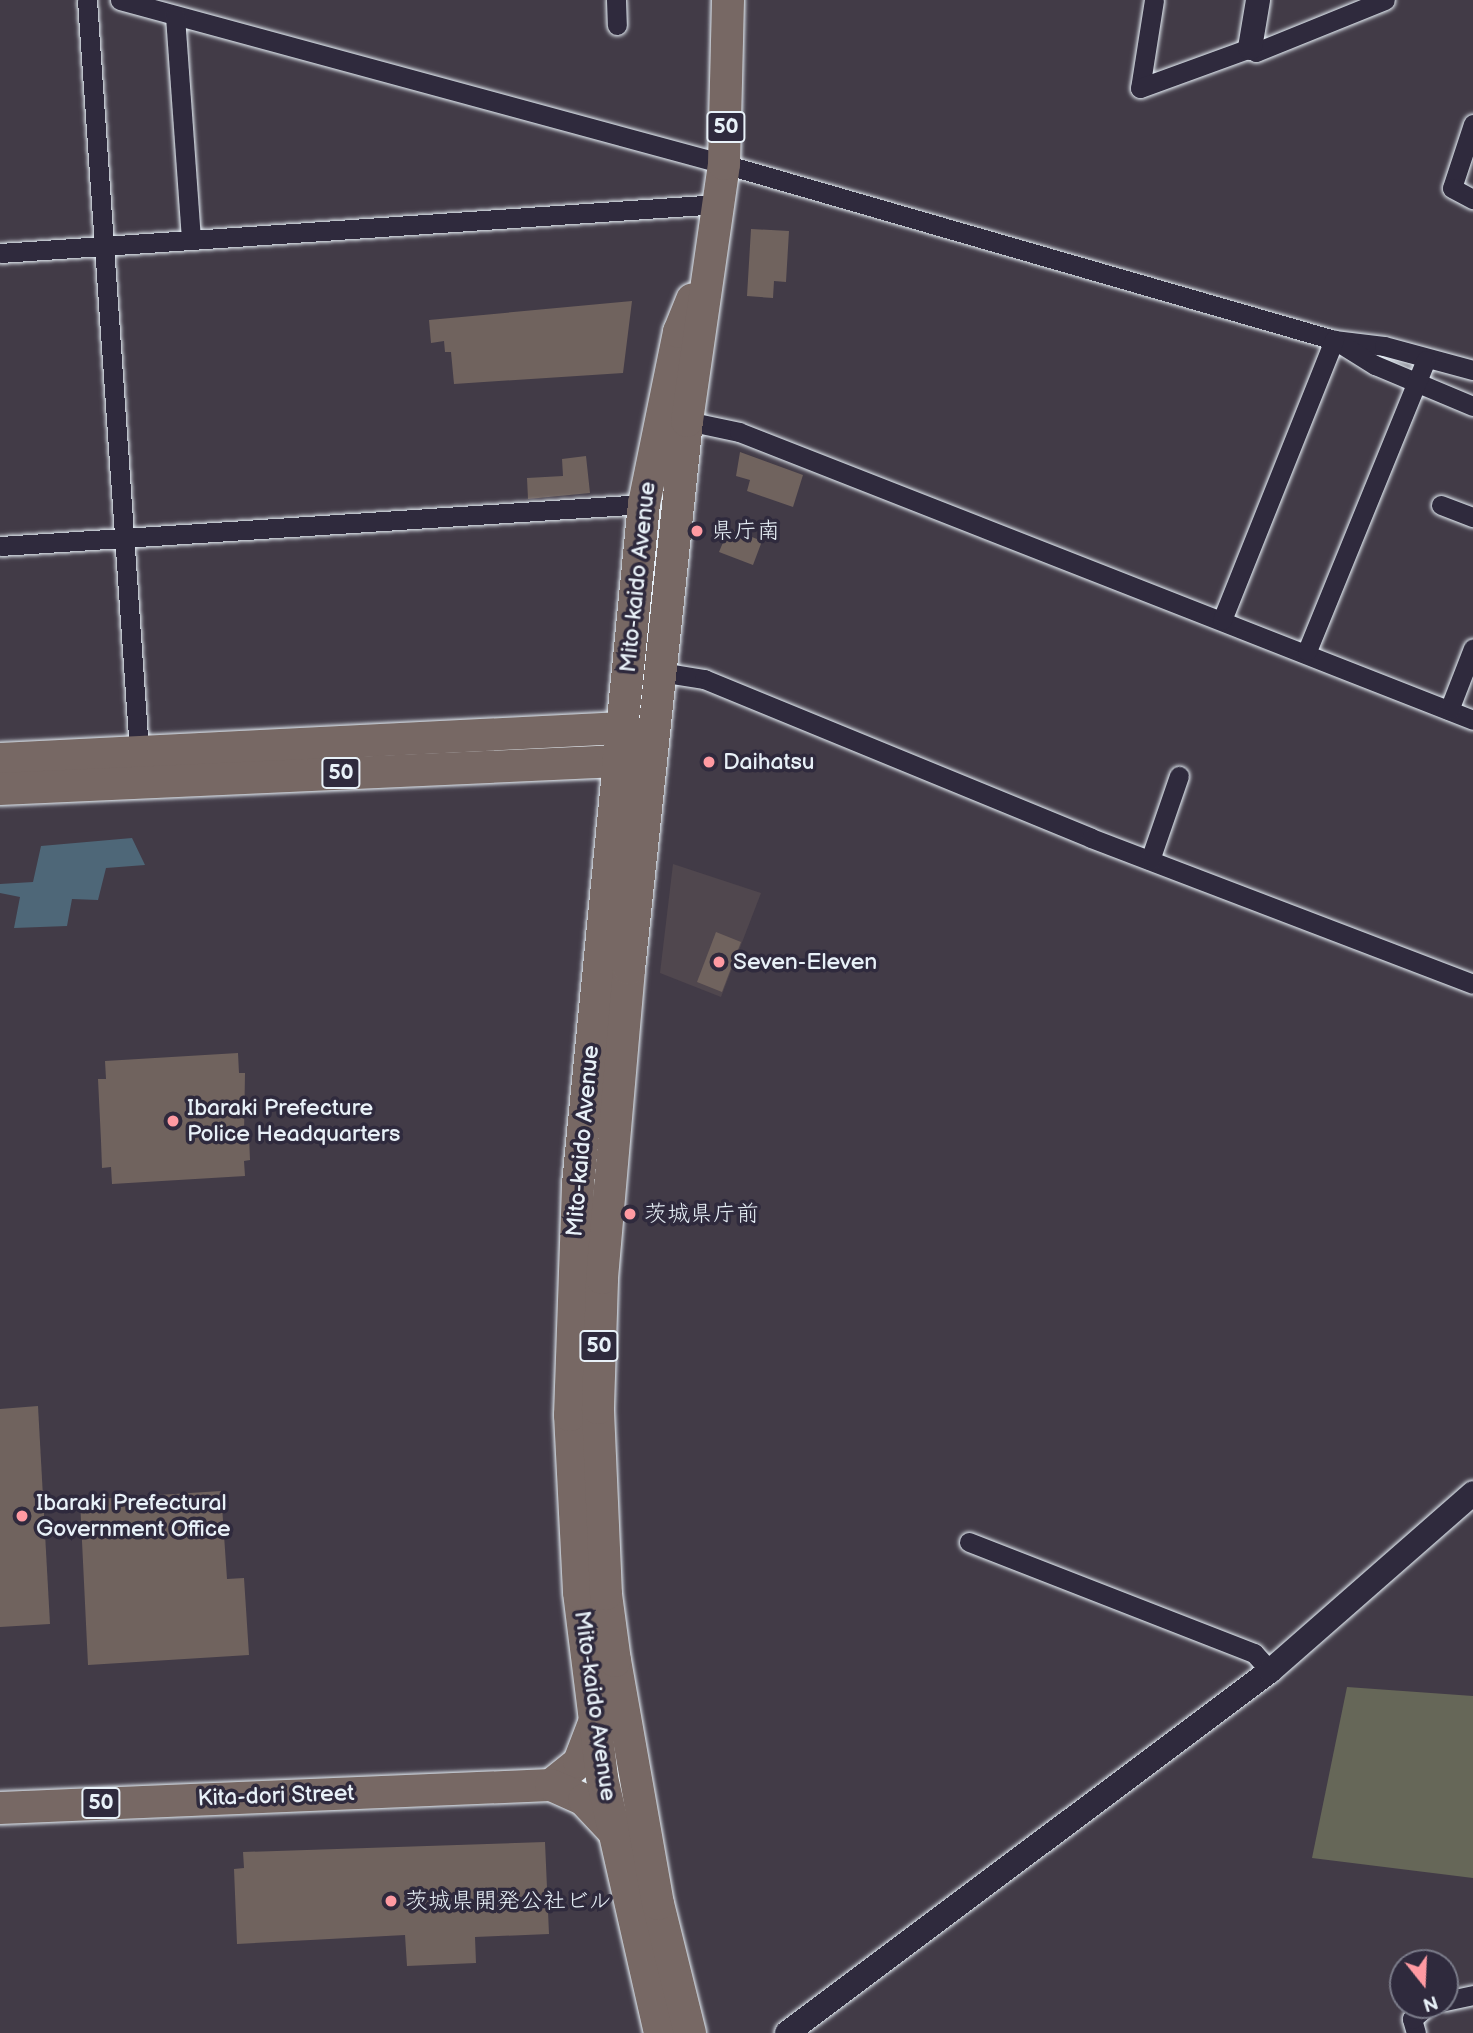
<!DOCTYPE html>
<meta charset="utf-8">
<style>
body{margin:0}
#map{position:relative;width:1473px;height:2033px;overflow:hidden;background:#423b47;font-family:"Balsamiq Sans","Klee One",sans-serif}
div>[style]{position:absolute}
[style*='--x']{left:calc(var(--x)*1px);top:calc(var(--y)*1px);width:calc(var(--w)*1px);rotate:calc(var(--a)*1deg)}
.built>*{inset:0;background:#50474e}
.green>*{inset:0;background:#666758}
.water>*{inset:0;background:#4e6778}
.building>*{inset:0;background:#70635e}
.roads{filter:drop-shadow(0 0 2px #e8f1f8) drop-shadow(0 0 2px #e8f1f8)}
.minor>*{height:19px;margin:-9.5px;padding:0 9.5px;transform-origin:9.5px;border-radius:9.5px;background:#2f2a3d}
.tertiary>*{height:24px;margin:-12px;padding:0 12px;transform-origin:12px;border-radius:12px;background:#2f2a3d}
.primary>*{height:32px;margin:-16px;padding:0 16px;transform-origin:16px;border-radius:16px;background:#776864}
.dots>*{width:19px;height:19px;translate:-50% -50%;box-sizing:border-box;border:4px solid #2f2a3d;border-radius:50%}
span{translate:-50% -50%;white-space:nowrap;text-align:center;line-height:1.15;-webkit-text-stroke:7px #2f2a3d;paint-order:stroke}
.shield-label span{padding:2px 5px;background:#2f2a3d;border:2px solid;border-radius:5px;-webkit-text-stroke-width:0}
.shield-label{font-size:21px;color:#e8f1f8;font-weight:700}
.poi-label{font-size:23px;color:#e8f1f8}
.left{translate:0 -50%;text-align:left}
.street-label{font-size:23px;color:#e8f1f8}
.north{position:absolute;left:1389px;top:1949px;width:70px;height:70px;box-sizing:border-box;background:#2f2a3d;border:2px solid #797a88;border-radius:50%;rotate:162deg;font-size:19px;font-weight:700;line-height:28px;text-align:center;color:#e8f1f8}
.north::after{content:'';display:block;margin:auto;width:24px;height:32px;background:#ff9aa2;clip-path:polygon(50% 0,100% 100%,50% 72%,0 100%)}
</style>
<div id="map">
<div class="built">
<i style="clip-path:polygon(673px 864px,761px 893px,721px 997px,660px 973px)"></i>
</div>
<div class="green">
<i style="clip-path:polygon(1347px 1687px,1473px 1696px,1473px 1878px,1312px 1858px)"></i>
</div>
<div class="water">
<i style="clip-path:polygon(132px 838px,145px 865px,106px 868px,98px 900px,72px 899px,67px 926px,14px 928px,20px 897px,0 893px,0 884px,33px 882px,41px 846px)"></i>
</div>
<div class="building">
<i style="clip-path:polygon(751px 229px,789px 231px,786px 282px,774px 281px,773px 298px,747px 296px)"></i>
<i style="clip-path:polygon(632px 301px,623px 373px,454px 384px,451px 352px,445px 352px,444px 341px,431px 343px,429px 320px)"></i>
<i style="clip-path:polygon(740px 452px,803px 475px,793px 507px,747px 491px,750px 480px,736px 476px)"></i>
<i style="clip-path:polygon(586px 456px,590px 493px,528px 499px,527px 478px,563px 476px,562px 459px)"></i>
<i style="clip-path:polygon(729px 528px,762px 541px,753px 565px,719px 552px)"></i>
<i style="clip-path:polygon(716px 932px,741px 942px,722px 992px,697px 982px)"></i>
<i style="clip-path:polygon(238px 1053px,239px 1073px,245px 1073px,244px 1136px,249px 1136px,250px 1160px,244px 1161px,245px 1176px,112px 1184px,111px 1167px,102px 1168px,101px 1141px,98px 1079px,106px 1079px,105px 1061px)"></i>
<i style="clip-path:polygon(38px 1406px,50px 1624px,0 1627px,0 1409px)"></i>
<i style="clip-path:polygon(221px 1491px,227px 1579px,244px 1578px,249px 1655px,88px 1665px,80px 1500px)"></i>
<i style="clip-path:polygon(545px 1842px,549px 1934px,475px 1937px,476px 1963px,407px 1966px,405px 1935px,237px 1944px,234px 1869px,244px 1868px,243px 1852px)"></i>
</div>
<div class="roads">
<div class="minor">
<i style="--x:87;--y:0;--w:754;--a:86.04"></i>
<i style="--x:120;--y:0;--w:626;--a:15.19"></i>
<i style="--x:724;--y:164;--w:635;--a:16.09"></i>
<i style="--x:1334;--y:340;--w:50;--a:6.8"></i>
<i style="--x:1384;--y:346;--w:92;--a:15.1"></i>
<i style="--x:616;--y:0;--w:25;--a:88"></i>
<i style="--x:1154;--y:0;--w:89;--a:99"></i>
<i style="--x:1140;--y:88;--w:117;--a:-20"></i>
<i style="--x:1250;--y:48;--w:7;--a:34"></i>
<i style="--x:1256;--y:52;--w:139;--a:-22"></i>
<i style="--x:175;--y:16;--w:223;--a:85.9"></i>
<i style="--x:1473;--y:124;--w:67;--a:108.2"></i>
<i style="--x:1452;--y:188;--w:24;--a:28"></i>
<i style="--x:0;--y:253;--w:720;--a:-3.9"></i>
<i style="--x:1341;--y:344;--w:40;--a:32"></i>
<i style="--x:1375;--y:365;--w:106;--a:22.7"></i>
<i style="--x:687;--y:421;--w:53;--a:11.9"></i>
<i style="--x:739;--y:432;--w:788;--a:21.42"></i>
<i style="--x:1441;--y:505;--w:34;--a:21"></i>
<i style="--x:0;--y:546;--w:645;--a:-3.73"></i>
<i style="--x:1222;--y:620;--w:302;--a:-68.2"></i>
<i style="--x:1307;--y:651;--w:314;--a:-67.8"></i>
<i style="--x:660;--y:672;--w:45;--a:9"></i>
<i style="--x:704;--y:679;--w:418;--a:22.3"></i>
<i style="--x:1091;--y:838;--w:409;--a:20.9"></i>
<i style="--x:1449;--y:710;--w:66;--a:-68.8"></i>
<i style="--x:1150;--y:860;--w:89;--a:-71"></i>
<i style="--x:969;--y:1542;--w:306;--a:21.3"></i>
<i style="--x:1254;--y:1653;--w:24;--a:48"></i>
<i style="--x:1445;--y:2001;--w:29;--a:-12"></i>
<i style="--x:1416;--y:2033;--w:15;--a:-106"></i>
<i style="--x:1412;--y:2019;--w:21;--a:-41"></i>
</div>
<div class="tertiary">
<i style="--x:1250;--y:48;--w:49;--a:-80.5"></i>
<i style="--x:787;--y:2033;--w:604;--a:-36.85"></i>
<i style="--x:1270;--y:1671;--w:270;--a:-41.2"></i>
</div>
<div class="primary">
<i style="--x:0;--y:759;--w:623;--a:-2.85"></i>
<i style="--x:622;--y:728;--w:19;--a:36"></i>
<i style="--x:0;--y:789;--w:619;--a:-2.59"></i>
<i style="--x:618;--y:761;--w:21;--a:-19"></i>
<i style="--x:551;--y:1785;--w:36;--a:-39"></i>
<i style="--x:579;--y:1762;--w:42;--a:-69"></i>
<i style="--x:0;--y:1808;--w:551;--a:-2.39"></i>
<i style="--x:551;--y:1785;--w:36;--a:24"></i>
<i style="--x:584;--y:1800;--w:44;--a:46.8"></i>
<i style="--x:660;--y:2033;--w:262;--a:-102.8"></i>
<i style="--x:602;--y:1777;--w:186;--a:-97.1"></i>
<i style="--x:579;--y:1592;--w:177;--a:-92.9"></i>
<i style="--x:570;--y:1415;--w:231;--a:-88"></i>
<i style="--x:578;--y:1184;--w:683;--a:-84.46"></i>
<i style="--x:644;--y:504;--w:176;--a:-78.5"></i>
<i style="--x:679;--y:332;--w:35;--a:-68"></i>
<i style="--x:690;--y:2033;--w:133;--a:-103.9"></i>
<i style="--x:658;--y:1904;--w:247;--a:-100"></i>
<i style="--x:615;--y:1661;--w:68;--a:-97.7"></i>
<i style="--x:606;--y:1594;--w:186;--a:-92.5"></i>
<i style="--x:598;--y:1408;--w:130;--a:-88.2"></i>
<i style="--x:602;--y:1278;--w:310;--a:-85"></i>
<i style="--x:629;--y:969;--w:551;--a:-83.96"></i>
<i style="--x:687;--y:421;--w:260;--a:-81.8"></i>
<i style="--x:724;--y:164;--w:164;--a:-88.6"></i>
</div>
</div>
<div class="dots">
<i style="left:697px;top:531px;background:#ff9aa2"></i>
<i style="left:709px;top:762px;background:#ff9aa2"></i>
<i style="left:719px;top:962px;background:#ff9aa2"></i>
<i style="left:173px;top:1121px;background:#ff9aa2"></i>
<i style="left:630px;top:1214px;background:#ff9aa2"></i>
<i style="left:22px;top:1516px;background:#ff9aa2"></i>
<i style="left:391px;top:1901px;background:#ff9aa2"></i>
</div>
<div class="shield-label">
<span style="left:726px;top:127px">50</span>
<span style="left:341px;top:773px">50</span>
<span style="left:599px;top:1346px">50</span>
<span style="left:101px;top:1803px">50</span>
</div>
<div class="poi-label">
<span class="left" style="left:711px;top:531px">県庁南</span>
<span class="left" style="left:723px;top:762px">Daihatsu</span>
<span class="left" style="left:733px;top:962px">Seven-Eleven</span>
<span class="left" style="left:187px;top:1121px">Ibaraki Prefecture<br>Police Headquarters</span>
<span class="left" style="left:644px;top:1214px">茨城県庁前</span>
<span class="left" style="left:36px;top:1516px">Ibaraki Prefectural<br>Government Office</span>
<span class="left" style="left:405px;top:1901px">茨城県開発公社ビル</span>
</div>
<div class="street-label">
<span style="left:638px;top:577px;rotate:-84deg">Mito-kaido Avenue</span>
<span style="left:583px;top:1141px;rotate:-85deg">Mito-kaido Avenue</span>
<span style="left:595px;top:1706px;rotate:82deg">Mito-kaido Avenue</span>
<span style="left:276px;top:1796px;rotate:-2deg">Kita-dori Street</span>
</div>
<div class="north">N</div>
</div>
